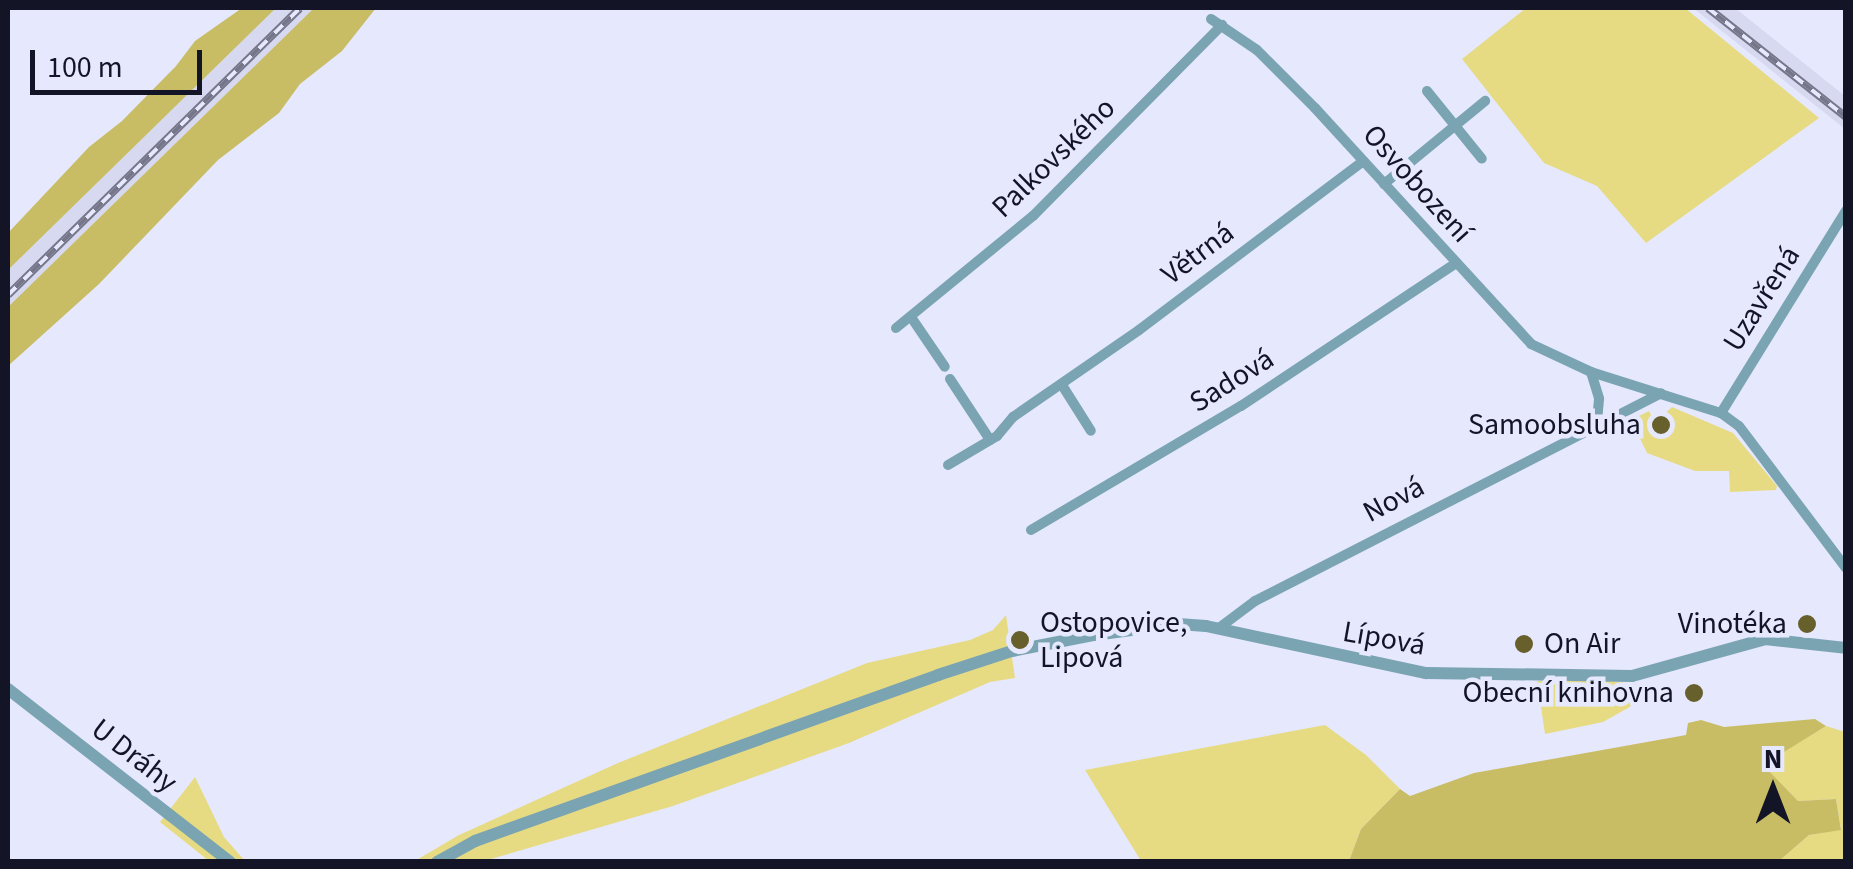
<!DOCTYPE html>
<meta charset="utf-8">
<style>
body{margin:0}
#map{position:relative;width:1853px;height:869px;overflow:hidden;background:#e6e8fe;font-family:"Source Sans 3",sans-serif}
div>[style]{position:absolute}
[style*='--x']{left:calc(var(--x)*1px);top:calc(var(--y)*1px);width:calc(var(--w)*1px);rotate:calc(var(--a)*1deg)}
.built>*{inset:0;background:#d7d9f1}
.green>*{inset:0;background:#e6db83}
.forest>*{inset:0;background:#c8bd65}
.minor>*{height:10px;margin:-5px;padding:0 5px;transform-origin:5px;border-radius:5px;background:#7ba4b3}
.tertiary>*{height:12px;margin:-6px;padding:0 6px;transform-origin:6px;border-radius:6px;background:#7ba4b3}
.rail>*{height:8px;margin-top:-4px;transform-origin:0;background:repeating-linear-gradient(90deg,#e6e8fe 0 11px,#75768a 0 22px);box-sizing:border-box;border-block:2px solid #75768a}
.dots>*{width:28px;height:28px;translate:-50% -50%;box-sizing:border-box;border:5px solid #e6e8fe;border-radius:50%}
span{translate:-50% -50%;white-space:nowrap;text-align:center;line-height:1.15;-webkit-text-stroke:9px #e6e8fe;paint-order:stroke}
.street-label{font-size:30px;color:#131426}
.poi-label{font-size:30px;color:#131426}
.right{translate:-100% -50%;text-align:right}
.left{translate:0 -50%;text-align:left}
.frame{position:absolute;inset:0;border:10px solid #131426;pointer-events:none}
.north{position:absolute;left:1723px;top:739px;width:100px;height:100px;-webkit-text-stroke:8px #e6e8fe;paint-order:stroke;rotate:0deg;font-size:28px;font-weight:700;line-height:40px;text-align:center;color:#131426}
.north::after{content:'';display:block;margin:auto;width:35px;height:45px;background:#131426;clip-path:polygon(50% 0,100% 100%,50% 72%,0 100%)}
.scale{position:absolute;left:30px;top:50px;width:172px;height:45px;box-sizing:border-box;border:5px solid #131426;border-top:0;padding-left:12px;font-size:30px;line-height:35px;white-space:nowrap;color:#131426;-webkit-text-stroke:8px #e6e8fe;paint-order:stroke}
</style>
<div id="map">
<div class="built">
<i style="clip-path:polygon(276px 8px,314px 8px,8px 307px,8px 270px)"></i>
<i style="clip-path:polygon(1693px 8px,1735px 8px,1845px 96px,1845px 129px)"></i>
</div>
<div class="green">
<i style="clip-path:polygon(1526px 8px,1685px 8px,1819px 118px,1646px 243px,1597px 186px,1544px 163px,1462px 59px)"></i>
<i style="clip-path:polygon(1672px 407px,1733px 433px,1777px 486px,1776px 490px,1730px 492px,1729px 471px,1695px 471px,1647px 453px,1631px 420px,1649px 411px,1655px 422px)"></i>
<i style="clip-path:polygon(1006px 615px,1015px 678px,990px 682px,849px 743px,673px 806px,484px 861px,413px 862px,459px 835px,618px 763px,867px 663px,970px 640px,993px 630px)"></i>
<i style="clip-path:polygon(1591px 679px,1646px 685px,1651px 695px,1603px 722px,1545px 734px,1537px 681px)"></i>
<i style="clip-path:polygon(1325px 725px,1366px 755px,1400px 789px,1361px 829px,1349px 861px,1141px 861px,1085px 770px)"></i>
<i style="clip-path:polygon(1826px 726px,1845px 732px,1845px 861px,1779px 861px,1809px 835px,1841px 829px,1836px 799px,1798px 801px,1762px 765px)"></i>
<i style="clip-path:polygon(195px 777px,224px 837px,245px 861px,209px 861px,160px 822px)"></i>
</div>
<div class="forest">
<i style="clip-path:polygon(242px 8px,276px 8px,8px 270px,8px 233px,89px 147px,122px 121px,176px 66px,195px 41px)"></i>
<i style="clip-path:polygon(314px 8px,376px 8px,342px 51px,300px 84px,279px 113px,218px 160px,99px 284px,8px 366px,8px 307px)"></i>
<i style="clip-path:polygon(1815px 719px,1826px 726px,1763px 765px,1798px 801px,1836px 799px,1841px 830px,1809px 835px,1779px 861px,1349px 861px,1361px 829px,1400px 789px,1410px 796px,1474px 773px,1686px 735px,1688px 723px,1701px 720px,1724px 727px)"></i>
</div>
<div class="minor">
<i style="--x:1211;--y:19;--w:55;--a:34"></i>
<i style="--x:1257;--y:50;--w:82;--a:45"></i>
<i style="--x:1315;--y:108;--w:320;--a:47.5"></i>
<i style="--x:1531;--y:344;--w:66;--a:25"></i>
<i style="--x:1591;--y:372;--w:136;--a:17.5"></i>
<i style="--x:1721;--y:413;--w:22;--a:36"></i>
<i style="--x:1739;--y:426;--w:178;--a:53"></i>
<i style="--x:1427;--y:91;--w:87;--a:51"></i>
<i style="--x:1384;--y:184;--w:131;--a:-39.4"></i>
<i style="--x:911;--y:317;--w:60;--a:55.8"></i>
<i style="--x:896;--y:328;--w:177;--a:-39.3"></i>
<i style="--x:1033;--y:216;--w:269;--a:-45.3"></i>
<i style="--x:1591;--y:372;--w:28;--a:73"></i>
<i style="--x:1599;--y:399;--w:23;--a:95"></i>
<i style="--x:950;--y:379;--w:73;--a:56.7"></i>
<i style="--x:1062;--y:385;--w:54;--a:57.8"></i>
<i style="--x:1721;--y:413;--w:238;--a:-58.3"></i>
<i style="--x:948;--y:465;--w:57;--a:-30.6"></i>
<i style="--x:997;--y:436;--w:25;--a:-50"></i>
<i style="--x:1013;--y:417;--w:153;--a:-34.6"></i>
<i style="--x:1139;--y:330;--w:281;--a:-37"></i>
<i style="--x:1031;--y:530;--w:244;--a:-30.6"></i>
<i style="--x:1241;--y:406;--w:257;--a:-33.6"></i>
<i style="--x:1219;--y:628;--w:45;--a:-36.9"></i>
<i style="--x:1255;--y:601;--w:456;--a:-27.1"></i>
</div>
<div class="tertiary">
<i style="--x:8;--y:689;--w:281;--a:37.9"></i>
<i style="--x:437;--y:862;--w:43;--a:-28.9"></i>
<i style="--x:475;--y:841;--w:492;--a:-19.7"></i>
<i style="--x:938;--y:675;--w:78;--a:-18"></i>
<i style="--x:1012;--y:651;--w:84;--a:-11"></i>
<i style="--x:1094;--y:635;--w:85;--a:-7.5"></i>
<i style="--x:1178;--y:624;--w:28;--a:4"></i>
<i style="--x:1206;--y:626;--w:225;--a:12.1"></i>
<i style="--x:1426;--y:673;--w:206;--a:0.8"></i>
<i style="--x:1632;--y:676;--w:138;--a:-15.5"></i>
<i style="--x:1765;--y:639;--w:81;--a:6.3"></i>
</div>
<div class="rail">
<i style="--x:1708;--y:8;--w:176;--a:38.3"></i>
<i style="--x:8;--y:295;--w:409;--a:-44.5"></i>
</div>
<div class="dots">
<i style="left:1661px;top:425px;background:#67602d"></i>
<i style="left:1807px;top:624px;background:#67602d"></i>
<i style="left:1020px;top:640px;background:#67602d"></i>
<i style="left:1524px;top:644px;background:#67602d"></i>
<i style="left:1694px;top:693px;background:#67602d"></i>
</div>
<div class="street-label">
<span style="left:1054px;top:158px;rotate:-44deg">Palkovského</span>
<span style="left:1417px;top:184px;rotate:48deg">Osvobození</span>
<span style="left:1198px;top:254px;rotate:-37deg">Větrná</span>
<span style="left:1762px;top:299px;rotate:-58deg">Uzavřená</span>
<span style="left:1232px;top:381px;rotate:-32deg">Sadová</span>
<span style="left:1394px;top:500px;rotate:-28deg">Nová</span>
<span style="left:1384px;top:639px;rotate:10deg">Lípová</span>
<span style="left:134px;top:756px;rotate:38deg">U Dráhy</span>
</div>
<div class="poi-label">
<span class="right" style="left:1641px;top:425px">Samoobsluha</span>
<span class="left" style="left:1040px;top:640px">Ostopovice,<br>Lipová</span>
<span class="right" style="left:1787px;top:624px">Vinotéka</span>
<span class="left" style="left:1544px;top:644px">On Air</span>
<span class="right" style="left:1674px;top:693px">Obecní knihovna</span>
</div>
<div class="frame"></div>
<div class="north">N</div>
<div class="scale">100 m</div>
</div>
